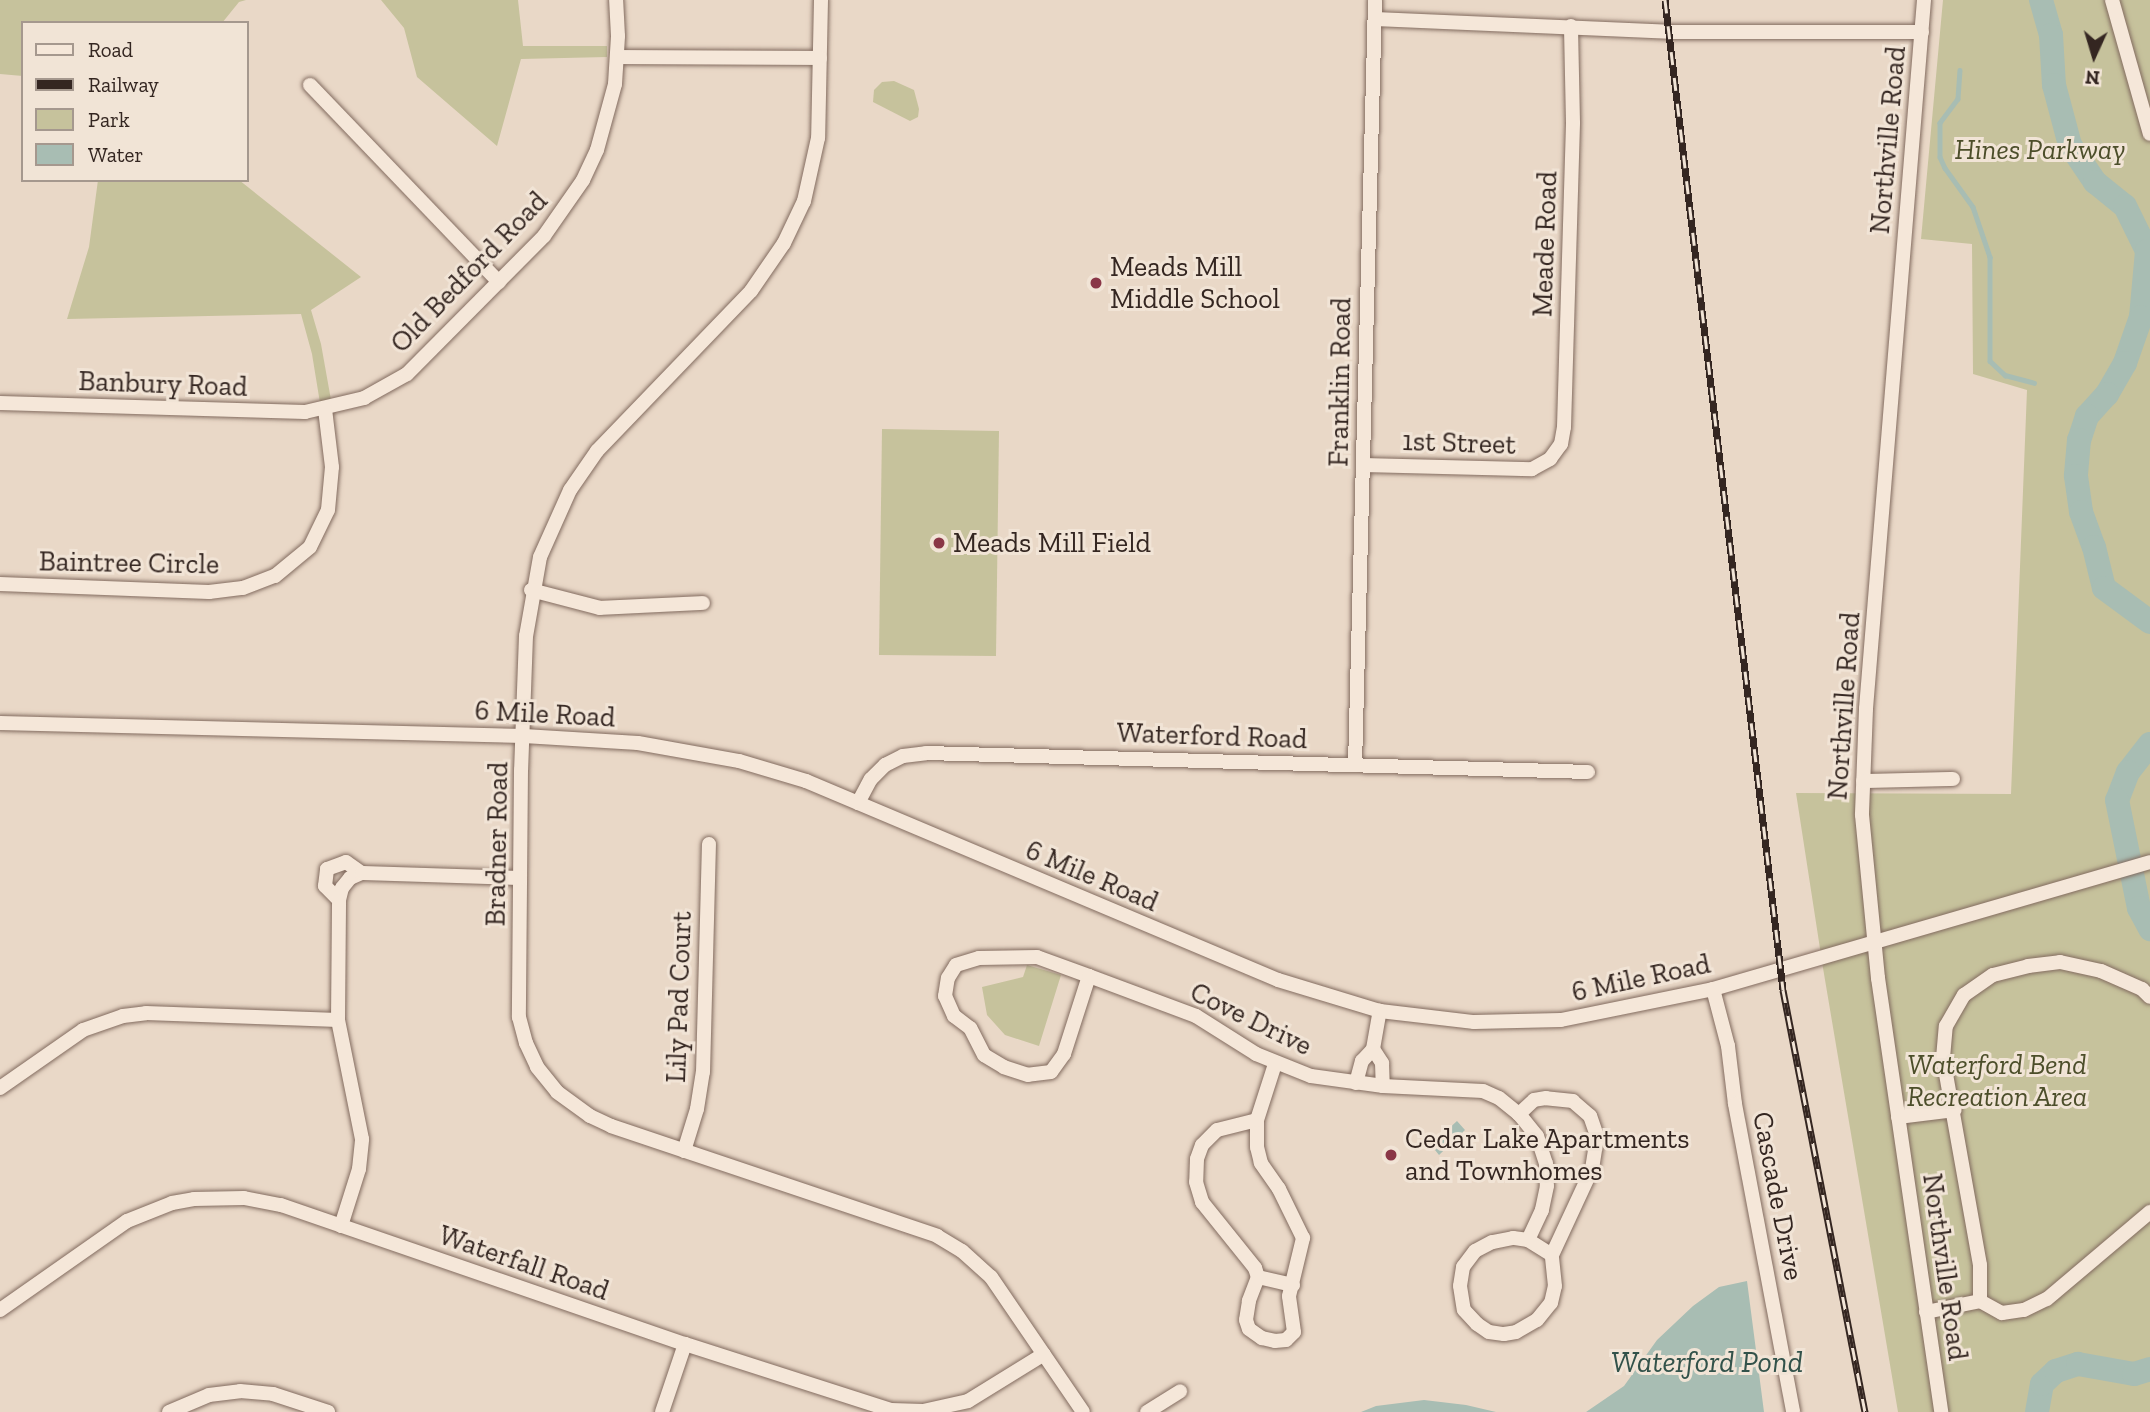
<!DOCTYPE html>
<style>
body{margin:0}
#map{position:relative;width:2150px;height:1412px;overflow:hidden;background:#e9d8c7;font-family:"Zilla Slab",serif}
div>[style]{position:absolute}
[style*='--x']{left:calc(var(--x)*1px);top:calc(var(--y)*1px);width:calc(var(--w)*1px);rotate:calc(var(--a)*1deg)}
.green>*{inset:0;background:#c6c29c}
.water>*{inset:0;background:#a8bdb3}
.stream>*{height:4.5px;margin:-2.25px;padding:0 2.25px;transform-origin:2.25px;border-radius:2.25px;background:#a8bdb3}
.river>*{height:24px;margin:-12px;padding:0 12px;transform-origin:12px;border-radius:12px;background:#a8bdb3}
.roads{filter:drop-shadow(0 0 2px #826b5f) drop-shadow(0 0 2px #826b5f)}
.minor>*{height:14px;margin:-7px;padding:0 7px;transform-origin:7px;border-radius:7px;background:#f5e7d9}
.rail>*{height:7px;margin-top:-3.5px;transform-origin:0;background:repeating-linear-gradient(90deg,#f1e4d6 0 13px,#342621 0 26px);box-sizing:border-box;border-block:2px solid #342621}
.dots>*{width:19px;height:19px;translate:-50% -50%;box-sizing:border-box;border:4px solid #f1e4d6;border-radius:50%}
span{translate:-50% -50%;white-space:nowrap;text-align:center;line-height:1.15;-webkit-text-stroke:6px #f1e4d6;paint-order:stroke}
.street-label{font-size:28px;color:#342621}
.park-label{font-size:28px;color:#4c4e2a;font-style:italic}
.poi-label{font-size:28px;color:#342621}
.left{translate:0 -50%;text-align:left}
.water-label{font-size:30px;color:#32524a;font-style:italic}
.legend{position:absolute;left:21px;top:21px;width:228px;height:161px;box-sizing:border-box;background:#f1e4d6;border:2px solid #a5988e;margin:0;padding:9px 12px;list-style:none;font-size:21px;color:#342621}
.legend li{display:flex;align-items:center;gap:14px;height:35px}
.legend b{width:35px;border:2px solid #a5988e}
.north{position:absolute;left:2059px;top:21px;width:70px;height:70px;-webkit-text-stroke:5px #f1e4d6;paint-order:stroke;rotate:184deg;font-size:19px;font-weight:700;line-height:28px;text-align:center;color:#342621}
.north::after{content:'';display:block;margin:auto;width:24px;height:32px;background:#342621;clip-path:polygon(50% 0,100% 100%,50% 72%,0 100%)}
</style>
<div id="map">
<div class="green">
<i style="clip-path:polygon(0 0,246px 0,239px 2px,222px 23px,23px 23px,23px 76px,0 74px)"></i>
<i style="clip-path:polygon(381px 0,518px 0,523px 46px,607px 46px,607px 57px,521px 59px,497px 146px,417px 77px,404px 28px)"></i>
<i style="clip-path:polygon(1943px 0,2150px 0,2150px 1412px,1898px 1412px,1823px 968px,1796px 793px,2011px 794px,2027px 390px,1973px 374px,1972px 244px,1921px 239px)"></i>
<i style="clip-path:polygon(894px 81px,914px 90px,919px 109px,918px 117px,910px 121px,873px 102px,874px 90px,882px 82px)"></i>
<i style="clip-path:polygon(98px 180px,239px 180px,361px 277px,311px 310px,321px 344px,331px 400px,320px 403px,312px 354px,301px 314px,67px 319px,89px 247px)"></i>
<i style="clip-path:polygon(882px 429px,999px 431px,996px 656px,879px 655px)"></i>
<i style="clip-path:polygon(1027px 965px,1061px 975px,1039px 1046px,1005px 1035px,987px 1015px,982px 987px,1023px 977px)"></i>
</div>
<div class="water">
<i style="clip-path:polygon(1457px 1121px,1465px 1130px,1439px 1155px,1435px 1150px,1439px 1146px,1435px 1141px)"></i>
<i style="clip-path:polygon(1747px 1281px,1764px 1412px,1586px 1412px,1624px 1386px,1657px 1340px,1693px 1306px,1719px 1287px)"></i>
<i style="clip-path:polygon(1424px 1400px,1466px 1405px,1496px 1412px,1361px 1412px,1376px 1406px)"></i>
</div>
<div class="stream">
<i style="--x:1960;--y:70;--w:29;--a:94"></i>
<i style="--x:1958;--y:99;--w:30;--a:127"></i>
<i style="--x:1940;--y:123;--w:34;--a:90"></i>
<i style="--x:1940;--y:157;--w:12;--a:66"></i>
<i style="--x:1945;--y:168;--w:48;--a:54.3"></i>
<i style="--x:1973;--y:207;--w:53;--a:71.2"></i>
<i style="--x:1990;--y:257;--w:104;--a:90"></i>
<i style="--x:1990;--y:361;--w:21;--a:43"></i>
<i style="--x:2005;--y:375;--w:30;--a:15"></i>
</div>
<div class="river">
<i style="--x:2041;--y:0;--w:36;--a:74"></i>
<i style="--x:2051;--y:35;--w:50;--a:86.6"></i>
<i style="--x:2054;--y:85;--w:62;--a:75.1"></i>
<i style="--x:2070;--y:145;--w:45;--a:56"></i>
<i style="--x:2095;--y:182;--w:38;--a:39"></i>
<i style="--x:2125;--y:206;--w:50;--a:63.9"></i>
<i style="--x:2147;--y:251;--w:66;--a:95.2"></i>
<i style="--x:2141;--y:317;--w:49;--a:109.2"></i>
<i style="--x:2125;--y:363;--w:36;--a:120"></i>
<i style="--x:2107;--y:394;--w:30;--a:132"></i>
<i style="--x:2087;--y:416;--w:25;--a:108"></i>
<i style="--x:2079;--y:440;--w:36;--a:95"></i>
<i style="--x:2076;--y:476;--w:36;--a:82"></i>
<i style="--x:2081;--y:512;--w:37;--a:70"></i>
<i style="--x:2094;--y:547;--w:42;--a:76.3"></i>
<i style="--x:2104;--y:588;--w:57;--a:36.5"></i>
<i style="--x:2150;--y:744;--w:36;--a:128"></i>
<i style="--x:2128;--y:772;--w:30;--a:111"></i>
<i style="--x:2117;--y:800;--w:110;--a:78.5"></i>
<i style="--x:2139;--y:908;--w:24;--a:62"></i>
<i style="--x:2037;--y:1412;--w:28;--a:-80"></i>
<i style="--x:2042;--y:1384;--w:19;--a:-43"></i>
<i style="--x:2056;--y:1371;--w:23;--a:-18"></i>
<i style="--x:2078;--y:1364;--w:57;--a:10.1"></i>
<i style="--x:2134;--y:1374;--w:17;--a:-17"></i>
</div>
<div class="roads">
<div class="minor">
<i style="--x:821;--y:0;--w:138;--a:91.2"></i>
<i style="--x:818;--y:138;--w:65;--a:102.5"></i>
<i style="--x:804;--y:201;--w:47;--a:115.5"></i>
<i style="--x:784;--y:243;--w:58;--a:124.5"></i>
<i style="--x:751;--y:291;--w:222;--a:133.9"></i>
<i style="--x:597;--y:451;--w:47;--a:124.7"></i>
<i style="--x:570;--y:490;--w:73;--a:114.1"></i>
<i style="--x:540;--y:557;--w:80;--a:100"></i>
<i style="--x:526;--y:636;--w:134;--a:92.1"></i>
<i style="--x:521;--y:770;--w:247;--a:90.5"></i>
<i style="--x:519;--y:1017;--w:27;--a:75"></i>
<i style="--x:526;--y:1043;--w:26;--a:65"></i>
<i style="--x:537;--y:1067;--w:32;--a:51"></i>
<i style="--x:557;--y:1092;--w:41;--a:36"></i>
<i style="--x:590;--y:1116;--w:23;--a:25"></i>
<i style="--x:611;--y:1126;--w:344;--a:18.6"></i>
<i style="--x:937;--y:1236;--w:29;--a:31"></i>
<i style="--x:962;--y:1251;--w:39;--a:42"></i>
<i style="--x:991;--y:1277;--w:163;--a:55.7"></i>
<i style="--x:1924;--y:0;--w:711;--a:94.68"></i>
<i style="--x:1866;--y:709;--w:106;--a:92.2"></i>
<i style="--x:1862;--y:815;--w:164;--a:84.4"></i>
<i style="--x:1878;--y:978;--w:439;--a:81.7"></i>
<i style="--x:2112;--y:0;--w:139;--a:74.2"></i>
<i style="--x:1375;--y:19;--w:294;--a:2.5"></i>
<i style="--x:1669;--y:32;--w:253;--a:0"></i>
<i style="--x:618;--y:57;--w:202;--a:0.3"></i>
<i style="--x:310;--y:85;--w:273;--a:46.2"></i>
<i style="--x:0;--y:403;--w:305;--a:1.7"></i>
<i style="--x:305;--y:412;--w:61;--a:-13.3"></i>
<i style="--x:364;--y:398;--w:49;--a:-29.2"></i>
<i style="--x:407;--y:374;--w:194;--a:-45.2"></i>
<i style="--x:544;--y:236;--w:68;--a:-55.1"></i>
<i style="--x:583;--y:180;--w:33;--a:-65"></i>
<i style="--x:597;--y:150;--w:68;--a:-74.7"></i>
<i style="--x:615;--y:84;--w:48;--a:-86.4"></i>
<i style="--x:618;--y:36;--w:36;--a:-93"></i>
<i style="--x:1363;--y:465;--w:169;--a:1.4"></i>
<i style="--x:1532;--y:469;--w:21;--a:-29"></i>
<i style="--x:1550;--y:459;--w:19;--a:-54"></i>
<i style="--x:1561;--y:444;--w:17;--a:-80"></i>
<i style="--x:1564;--y:427;--w:304;--a:-88.3"></i>
<i style="--x:1573;--y:123;--w:97;--a:-91.2"></i>
<i style="--x:0;--y:584;--w:209;--a:2.2"></i>
<i style="--x:209;--y:592;--w:34;--a:-7"></i>
<i style="--x:243;--y:588;--w:34;--a:-21"></i>
<i style="--x:275;--y:576;--w:45;--a:-39.6"></i>
<i style="--x:310;--y:547;--w:41;--a:-64.1"></i>
<i style="--x:328;--y:510;--w:43;--a:-84.7"></i>
<i style="--x:332;--y:467;--w:58;--a:-96.9"></i>
<i style="--x:531;--y:590;--w:71;--a:14.6"></i>
<i style="--x:600;--y:608;--w:103;--a:-2.8"></i>
<i style="--x:0;--y:723;--w:524;--a:1.42"></i>
<i style="--x:524;--y:736;--w:114;--a:3.5"></i>
<i style="--x:638;--y:743;--w:103;--a:10.1"></i>
<i style="--x:739;--y:761;--w:70;--a:16.6"></i>
<i style="--x:806;--y:781;--w:512;--a:22.86"></i>
<i style="--x:1278;--y:980;--w:107;--a:16.9"></i>
<i style="--x:1380;--y:1011;--w:95;--a:6.7"></i>
<i style="--x:1474;--y:1022;--w:87;--a:-1.3"></i>
<i style="--x:1561;--y:1020;--w:155;--a:-11.5"></i>
<i style="--x:1713;--y:989;--w:455;--a:-16.2"></i>
<i style="--x:1355;--y:765;--w:765;--a:-88.5"></i>
<i style="--x:1863;--y:781;--w:90;--a:-1.3"></i>
<i style="--x:858;--y:803;--w:27;--a:-62"></i>
<i style="--x:871;--y:779;--w:20;--a:-45"></i>
<i style="--x:885;--y:765;--w:20;--a:-27"></i>
<i style="--x:903;--y:756;--w:23;--a:-7"></i>
<i style="--x:926;--y:753;--w:662;--a:1.64"></i>
<i style="--x:339;--y:900;--w:20;--a:-135"></i>
<i style="--x:325;--y:886;--w:17;--a:-83"></i>
<i style="--x:327;--y:869;--w:20;--a:-20"></i>
<i style="--x:346;--y:862;--w:19;--a:35"></i>
<i style="--x:1037;--y:957;--w:55;--a:20.1"></i>
<i style="--x:1089;--y:976;--w:82;--a:107.8"></i>
<i style="--x:1064;--y:1054;--w:22;--a:126"></i>
<i style="--x:1051;--y:1072;--w:23;--a:173"></i>
<i style="--x:1028;--y:1075;--w:25;--a:-162"></i>
<i style="--x:1004;--y:1067;--w:23;--a:-149"></i>
<i style="--x:984;--y:1055;--w:30;--a:-117"></i>
<i style="--x:970;--y:1028;--w:20;--a:-143"></i>
<i style="--x:954;--y:1016;--w:22;--a:-114"></i>
<i style="--x:945;--y:996;--w:18;--a:-81"></i>
<i style="--x:948;--y:978;--w:15;--a:-58"></i>
<i style="--x:956;--y:965;--w:24;--a:-17"></i>
<i style="--x:979;--y:958;--w:58;--a:-1"></i>
<i style="--x:1089;--y:976;--w:114;--a:20.5"></i>
<i style="--x:1196;--y:1016;--w:71;--a:32.3"></i>
<i style="--x:1256;--y:1054;--w:59;--a:21.8"></i>
<i style="--x:1311;--y:1076;--w:73;--a:7.9"></i>
<i style="--x:1383;--y:1086;--w:100;--a:2.9"></i>
<i style="--x:1483;--y:1091;--w:17;--a:24"></i>
<i style="--x:1499;--y:1098;--w:26;--a:39"></i>
<i style="--x:1519;--y:1114;--w:28;--a:51"></i>
<i style="--x:1537;--y:1136;--w:28;--a:72"></i>
<i style="--x:1546;--y:1163;--w:23;--a:88"></i>
<i style="--x:1547;--y:1186;--w:25;--a:102"></i>
<i style="--x:1542;--y:1210;--w:33;--a:115"></i>
<i style="--x:1528;--y:1240;--w:15;--a:-172"></i>
<i style="--x:1513;--y:1238;--w:21;--a:169"></i>
<i style="--x:1492;--y:1242;--w:19;--a:152"></i>
<i style="--x:1475;--y:1251;--w:20;--a:127"></i>
<i style="--x:1463;--y:1267;--w:19;--a:99"></i>
<i style="--x:1460;--y:1286;--w:24;--a:81"></i>
<i style="--x:1464;--y:1310;--w:19;--a:47"></i>
<i style="--x:1477;--y:1324;--w:14;--a:34"></i>
<i style="--x:1489;--y:1332;--w:15;--a:8"></i>
<i style="--x:1504;--y:1334;--w:12;--a:-9"></i>
<i style="--x:1516;--y:1332;--w:24;--a:-30"></i>
<i style="--x:1537;--y:1320;--w:22;--a:-51"></i>
<i style="--x:1551;--y:1303;--w:17;--a:-77"></i>
<i style="--x:1555;--y:1286;--w:31;--a:-96"></i>
<i style="--x:1552;--y:1255;--w:95;--a:-65.1"></i>
<i style="--x:1592;--y:1169;--w:33;--a:-81"></i>
<i style="--x:1597;--y:1136;--w:21;--a:-109"></i>
<i style="--x:1590;--y:1116;--w:23;--a:-139"></i>
<i style="--x:1573;--y:1101;--w:27;--a:-174"></i>
<i style="--x:1546;--y:1098;--w:12;--a:171"></i>
<i style="--x:1534;--y:1100;--w:21;--a:137"></i>
<i style="--x:1713;--y:989;--w:59;--a:75.3"></i>
<i style="--x:1728;--y:1046;--w:58;--a:83.1"></i>
<i style="--x:1735;--y:1104;--w:313;--a:79.3"></i>
<i style="--x:1373;--y:1049;--w:39;--a:-80"></i>
<i style="--x:1356;--y:1083;--w:23;--a:-75"></i>
<i style="--x:1362;--y:1061;--w:16;--a:-47"></i>
<i style="--x:1373;--y:1049;--w:17;--a:57"></i>
<i style="--x:1382;--y:1063;--w:23;--a:88"></i>
<i style="--x:0;--y:1088;--w:101;--a:-34.9"></i>
<i style="--x:83;--y:1030;--w:42;--a:-19.3"></i>
<i style="--x:123;--y:1016;--w:23;--a:-7"></i>
<i style="--x:146;--y:1013;--w:192;--a:2.1"></i>
<i style="--x:1898;--y:1117;--w:57;--a:-7"></i>
<i style="--x:1257;--y:1120;--w:41;--a:166"></i>
<i style="--x:1217;--y:1130;--w:21;--a:135"></i>
<i style="--x:1202;--y:1145;--w:15;--a:110"></i>
<i style="--x:1197;--y:1159;--w:23;--a:92"></i>
<i style="--x:1196;--y:1182;--w:21;--a:73"></i>
<i style="--x:1202;--y:1202;--w:85;--a:51.2"></i>
<i style="--x:1255;--y:1268;--w:9;--a:72"></i>
<i style="--x:1258;--y:1277;--w:26;--a:111"></i>
<i style="--x:1249;--y:1301;--w:19;--a:99"></i>
<i style="--x:1246;--y:1320;--w:9;--a:72"></i>
<i style="--x:1249;--y:1329;--w:16;--a:35"></i>
<i style="--x:1262;--y:1338;--w:13;--a:13"></i>
<i style="--x:1275;--y:1341;--w:11;--a:-5"></i>
<i style="--x:1286;--y:1340;--w:11;--a:-45"></i>
<i style="--x:1294;--y:1332;--w:36;--a:-98"></i>
<i style="--x:1289;--y:1296;--w:60;--a:-76.4"></i>
<i style="--x:1303;--y:1238;--w:55;--a:-116.1"></i>
<i style="--x:1279;--y:1189;--w:32;--a:-125"></i>
<i style="--x:1261;--y:1163;--w:16;--a:-104"></i>
<i style="--x:1257;--y:1147;--w:27;--a:-90"></i>
<i style="--x:1257;--y:1120;--w:59;--a:-72.2"></i>
<i style="--x:684;--y:1151;--w:44;--a:-72.8"></i>
<i style="--x:697;--y:1109;--w:37;--a:-81"></i>
<i style="--x:703;--y:1072;--w:228;--a:-88.5"></i>
<i style="--x:341;--y:1226;--w:60;--a:-72.5"></i>
<i style="--x:359;--y:1169;--w:30;--a:-84"></i>
<i style="--x:362;--y:1139;--w:121;--a:-101.4"></i>
<i style="--x:338;--y:1020;--w:120;--a:-89.5"></i>
<i style="--x:339;--y:900;--w:12;--a:-76"></i>
<i style="--x:342;--y:888;--w:13;--a:-51"></i>
<i style="--x:350;--y:878;--w:13;--a:-23"></i>
<i style="--x:362;--y:873;--w:158;--a:1.8"></i>
<i style="--x:1528;--y:1240;--w:28;--a:32"></i>
<i style="--x:1258;--y:1277;--w:36;--a:13"></i>
<i style="--x:1980;--y:1301;--w:36;--a:-90"></i>
<i style="--x:1980;--y:1265;--w:210;--a:-100.1"></i>
<i style="--x:1943;--y:1058;--w:32;--a:-85"></i>
<i style="--x:1946;--y:1026;--w:36;--a:-60"></i>
<i style="--x:1964;--y:995;--w:35;--a:-35"></i>
<i style="--x:1993;--y:975;--w:36;--a:-14"></i>
<i style="--x:2028;--y:966;--w:32;--a:-7"></i>
<i style="--x:2060;--y:962;--w:42;--a:12.4"></i>
<i style="--x:2101;--y:971;--w:45;--a:23.7"></i>
<i style="--x:2142;--y:989;--w:11;--a:45"></i>
<i style="--x:0;--y:1310;--w:155;--a:-35"></i>
<i style="--x:127;--y:1221;--w:48;--a:-21.8"></i>
<i style="--x:172;--y:1203;--w:22;--a:-10"></i>
<i style="--x:194;--y:1199;--w:50;--a:-1.1"></i>
<i style="--x:244;--y:1198;--w:38;--a:11"></i>
<i style="--x:281;--y:1205;--w:427;--a:19"></i>
<i style="--x:685;--y:1344;--w:216;--a:17.8"></i>
<i style="--x:891;--y:1410;--w:32;--a:2"></i>
<i style="--x:923;--y:1411;--w:46;--a:-12.5"></i>
<i style="--x:968;--y:1401;--w:89;--a:-31.7"></i>
<i style="--x:1926;--y:1312;--w:55;--a:-11.5"></i>
<i style="--x:1980;--y:1301;--w:25;--a:29"></i>
<i style="--x:2002;--y:1313;--w:22;--a:-8"></i>
<i style="--x:2024;--y:1310;--w:25;--a:-26"></i>
<i style="--x:2047;--y:1299;--w:135;--a:-40.2"></i>
<i style="--x:169;--y:1412;--w:43;--a:-23"></i>
<i style="--x:209;--y:1395;--w:31;--a:-7"></i>
<i style="--x:240;--y:1391;--w:33;--a:5"></i>
<i style="--x:273;--y:1394;--w:58;--a:18.1"></i>
<i style="--x:662;--y:1412;--w:72;--a:-71.3"></i>
<i style="--x:1147;--y:1412;--w:39;--a:-32"></i>
</div>
</div>
<div class="rail">
<i style="--x:1665;--y:0;--w:997;--a:83.2"></i>
<i style="--x:1783;--y:990;--w:430;--a:79"></i>
</div>
<div class="dots">
<i style="left:1096px;top:283px;background:#8a3647"></i>
<i style="left:939px;top:543px;background:#8a3647"></i>
<i style="left:1391px;top:1155px;background:#8a3647"></i>
</div>
<div class="street-label">
<span style="left:1888px;top:140px;rotate:-85deg">Northville Road</span>
<span style="left:1545px;top:244px;rotate:-88deg">Meade Road</span>
<span style="left:469px;top:272px;rotate:-46deg">Old Bedford Road</span>
<span style="left:1340px;top:382px;rotate:-89deg">Franklin Road</span>
<span style="left:163px;top:384px;rotate:2deg">Banbury Road</span>
<span style="left:1459px;top:443px;rotate:2deg">1st Street</span>
<span style="left:129px;top:563px;rotate:1deg">Baintree Circle</span>
<span style="left:1844px;top:706px;rotate:-86deg">Northville Road</span>
<span style="left:545px;top:714px;rotate:3deg">6 Mile Road</span>
<span style="left:1212px;top:736px;rotate:2deg">Waterford Road</span>
<span style="left:497px;top:844px;rotate:-89deg">Bradner Road</span>
<span style="left:1092px;top:876px;rotate:23deg">6 Mile Road</span>
<span style="left:1641px;top:978px;rotate:-12deg">6 Mile Road</span>
<span style="left:679px;top:997px;rotate:-88deg">Lily Pad Court</span>
<span style="left:1251px;top:1019px;rotate:26deg">Cove Drive</span>
<span style="left:1778px;top:1196px;rotate:79deg">Cascade Drive</span>
<span style="left:524px;top:1263px;rotate:19deg">Waterfall Road</span>
<span style="left:1945px;top:1267px;rotate:82deg">Northville Road</span>
</div>
<div class="park-label">
<span style="left:2040px;top:150px">Hines Parkway</span>
<span style="left:1997px;top:1081px">Waterford Bend<br>Recreation Area</span>
</div>
<div class="poi-label">
<span class="left" style="left:1110px;top:283px">Meads Mill<br>Middle School</span>
<span class="left" style="left:953px;top:543px">Meads Mill Field</span>
<span class="left" style="left:1405px;top:1155px">Cedar Lake Apartments<br>and Townhomes</span>
</div>
<div class="water-label">
<span style="left:1707px;top:1362px">Waterford Pond</span>
</div>
<ul class="legend">
<li><b style="height:9px;background:#f5e7d9"></b>Road</li>
<li><b style="height:9px;background:#342621"></b>Railway</li>
<li><b style="height:19px;background:#c6c29c"></b>Park</li>
<li><b style="height:19px;background:#a8bdb3"></b>Water</li>
</ul>
<div class="north">N</div>
</div>
